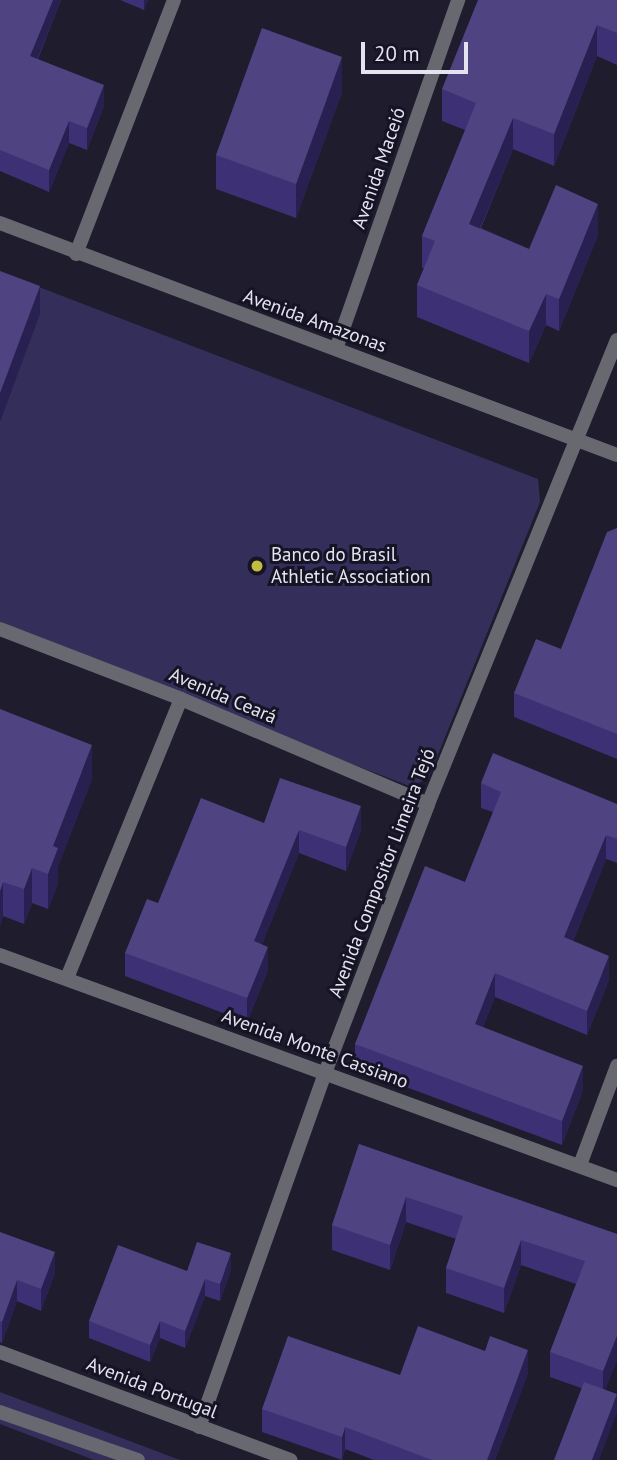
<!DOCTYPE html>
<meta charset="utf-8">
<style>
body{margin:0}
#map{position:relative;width:617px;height:1460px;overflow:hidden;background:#1e1c2d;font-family:"PT Sans",sans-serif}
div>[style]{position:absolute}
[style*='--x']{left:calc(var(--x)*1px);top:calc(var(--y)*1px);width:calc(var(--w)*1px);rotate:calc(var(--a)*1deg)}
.green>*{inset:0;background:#342e5a}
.minor>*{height:14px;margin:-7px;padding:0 7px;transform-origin:7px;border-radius:7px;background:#686871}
.tertiary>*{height:14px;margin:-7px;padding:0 7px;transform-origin:7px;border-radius:7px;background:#686871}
.wall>*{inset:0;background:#3e3074}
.shaded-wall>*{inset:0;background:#292052}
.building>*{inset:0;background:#4f4382}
.dots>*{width:19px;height:19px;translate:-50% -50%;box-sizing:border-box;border:4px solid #151324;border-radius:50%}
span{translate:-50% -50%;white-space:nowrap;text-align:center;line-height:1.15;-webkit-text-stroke:6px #151324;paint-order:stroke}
.street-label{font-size:19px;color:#e4e4f0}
.poi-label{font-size:19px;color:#e4e4f0}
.left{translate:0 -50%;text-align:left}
.scale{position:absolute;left:361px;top:42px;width:107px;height:32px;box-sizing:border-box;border:4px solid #e4e4f0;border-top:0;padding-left:9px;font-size:21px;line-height:24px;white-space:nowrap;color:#e4e4f0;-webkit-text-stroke:5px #151324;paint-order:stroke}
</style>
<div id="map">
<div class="green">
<i style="clip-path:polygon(0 272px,538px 479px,540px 502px,429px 777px,412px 787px,0 629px)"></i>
<i style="clip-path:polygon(0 1392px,180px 1460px,94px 1460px,0 1424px)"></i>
</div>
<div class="minor">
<i style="--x:0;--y:223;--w:659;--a:20.61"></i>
<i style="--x:76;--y:254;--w:272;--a:-68.9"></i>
<i style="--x:336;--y:349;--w:370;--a:-70.7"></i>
<i style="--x:0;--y:629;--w:194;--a:21.1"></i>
<i style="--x:181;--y:699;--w:268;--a:23"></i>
<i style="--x:0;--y:955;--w:657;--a:20.04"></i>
<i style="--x:67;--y:978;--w:301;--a:-67.8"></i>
<i style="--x:580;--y:1165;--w:106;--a:-69.5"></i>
<i style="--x:199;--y:1427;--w:376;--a:-70.4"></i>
<i style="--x:325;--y:1073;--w:288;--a:-69"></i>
<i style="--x:428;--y:804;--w:501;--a:-67.84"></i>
</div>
<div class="tertiary">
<i style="--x:0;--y:1352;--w:310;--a:20.4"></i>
<i style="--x:0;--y:1412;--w:146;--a:19.2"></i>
</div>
<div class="wall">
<i style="clip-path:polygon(0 0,61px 0,38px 59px,104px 106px,87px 150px,69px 143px,49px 192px,0 171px)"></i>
<i style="clip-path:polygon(120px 0,148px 0,144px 10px)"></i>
<i style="clip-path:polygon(617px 0,617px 65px,597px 56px,554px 166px,513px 149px,481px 228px,529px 249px,598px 235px,559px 331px,546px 325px,529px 363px,417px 317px,417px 285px,424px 268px,422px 268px,422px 236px,465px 130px,442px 121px,442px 89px)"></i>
<i style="clip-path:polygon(342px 92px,296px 218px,216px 189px,216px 155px)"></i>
<i style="clip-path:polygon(617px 528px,617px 759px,514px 717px,514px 693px,561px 649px)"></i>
<i style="clip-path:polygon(0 709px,92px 779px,58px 866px,58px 883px,48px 909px,32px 903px,24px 924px,3px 916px,0 926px)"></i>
<i style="clip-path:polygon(481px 783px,617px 804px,617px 863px,606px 859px,573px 941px,609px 980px,587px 1035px,495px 997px,483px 1027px,583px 1090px,562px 1145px,355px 1068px,355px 1044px,465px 882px,493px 812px,481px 808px)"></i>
<i style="clip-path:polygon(264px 823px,361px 830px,346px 871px,299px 853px,262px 944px,268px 970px,247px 1022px,125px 976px,125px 953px,158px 903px)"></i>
<i style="clip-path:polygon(359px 1144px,617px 1234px,605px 1390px,617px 1413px,581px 1388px,550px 1377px,550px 1352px,576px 1284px,521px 1265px,504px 1313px,446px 1293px,446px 1268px,456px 1239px,406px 1222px,390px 1270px,332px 1250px,332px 1225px)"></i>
<i style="clip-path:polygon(0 1232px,55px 1273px,41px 1311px,17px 1301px,2px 1343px,0 1342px)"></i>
<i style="clip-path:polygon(231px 1270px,220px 1301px,205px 1296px,185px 1348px,160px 1338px,150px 1362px,89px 1338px,89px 1321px,187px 1271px)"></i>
<i style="clip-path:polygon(528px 1373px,495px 1460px,374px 1460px,345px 1449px,342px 1460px,262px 1432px,262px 1409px,400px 1375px)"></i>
</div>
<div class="shaded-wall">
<i style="clip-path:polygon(53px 0,61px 0,30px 77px,30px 56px)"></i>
<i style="clip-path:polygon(144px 0,148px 0,144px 10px)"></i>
<i style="clip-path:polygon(597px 25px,597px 56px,554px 166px,554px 134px)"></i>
<i style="clip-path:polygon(342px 57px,342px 92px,296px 218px,296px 184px)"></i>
<i style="clip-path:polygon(104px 85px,104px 106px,87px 150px,87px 128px)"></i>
<i style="clip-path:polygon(513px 118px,513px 149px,469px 255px,469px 224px)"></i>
<i style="clip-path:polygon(69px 121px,69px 143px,49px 192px,49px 170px)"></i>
<i style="clip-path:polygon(598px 204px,598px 235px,559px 331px,559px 299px)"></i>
<i style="clip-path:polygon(40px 286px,40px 314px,0 422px,0 393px)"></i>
<i style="clip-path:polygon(546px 294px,546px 325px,529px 363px,529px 331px)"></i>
<i style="clip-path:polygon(92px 745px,92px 779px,58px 866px,58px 883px,48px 909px,48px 874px,53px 846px)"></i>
<i style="clip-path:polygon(361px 806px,361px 830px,346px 871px,346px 847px)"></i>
<i style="clip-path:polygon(299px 830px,299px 853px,254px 965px,254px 941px)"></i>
<i style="clip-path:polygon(606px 835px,606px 859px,564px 962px,564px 937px)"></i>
<i style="clip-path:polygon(32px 868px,32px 903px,24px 924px,24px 889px)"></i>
<i style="clip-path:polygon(3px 882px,3px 916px,0 926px,0 891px)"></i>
<i style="clip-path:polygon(268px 947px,268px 970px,247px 1022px,247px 998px)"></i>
<i style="clip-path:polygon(609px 956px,609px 980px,587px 1035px,587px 1011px)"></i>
<i style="clip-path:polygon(495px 973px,495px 997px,475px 1048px,475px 1024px)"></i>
<i style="clip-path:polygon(583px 1066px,583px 1090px,562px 1145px,562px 1121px)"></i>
<i style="clip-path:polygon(406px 1197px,406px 1222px,390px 1270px,390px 1245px)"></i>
<i style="clip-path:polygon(521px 1240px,521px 1265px,504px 1313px,504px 1288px)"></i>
<i style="clip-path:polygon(55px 1252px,55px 1273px,41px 1311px,41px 1289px)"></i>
<i style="clip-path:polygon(231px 1253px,231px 1270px,220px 1301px,220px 1284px)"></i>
<i style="clip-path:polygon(205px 1279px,205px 1296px,185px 1348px,185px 1331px)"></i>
<i style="clip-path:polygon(17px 1280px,17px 1301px,2px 1343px,2px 1322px)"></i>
<i style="clip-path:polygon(160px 1321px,160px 1338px,150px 1362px,150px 1345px)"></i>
<i style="clip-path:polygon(617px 1336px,617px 1361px,603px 1396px,603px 1371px)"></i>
<i style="clip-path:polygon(528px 1350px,528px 1373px,495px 1460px,487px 1460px)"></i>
<i style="clip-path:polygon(617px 1394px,617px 1413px,599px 1460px,592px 1460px)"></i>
<i style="clip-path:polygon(345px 1427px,345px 1449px,342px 1460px,342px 1437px)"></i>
</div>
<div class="building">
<i style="clip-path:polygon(0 0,53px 0,30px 56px,104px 85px,87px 128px,69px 121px,49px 170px,0 150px)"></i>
<i style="clip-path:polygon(478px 0,617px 0,617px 33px,597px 25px,554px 134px,513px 118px,469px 224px,529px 249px,556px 185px,598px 204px,559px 299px,546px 294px,529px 331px,417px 285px,435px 241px,422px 236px,476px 103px,442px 89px)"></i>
<i style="clip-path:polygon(262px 28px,342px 57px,296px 184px,216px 155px)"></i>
<i style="clip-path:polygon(0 271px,40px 286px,0 393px)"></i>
<i style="clip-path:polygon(617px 528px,617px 734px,514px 693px,536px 639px,561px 649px,607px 532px)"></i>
<i style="clip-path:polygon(0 709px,92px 745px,53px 846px,58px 848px,48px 874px,32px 868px,24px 889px,3px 882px,0 891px)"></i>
<i style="clip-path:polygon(493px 753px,617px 804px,617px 839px,606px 835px,564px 937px,609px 956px,587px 1011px,495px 973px,475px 1024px,583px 1066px,562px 1121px,355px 1044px,425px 866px,465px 882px,501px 792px,481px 783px)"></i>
<i style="clip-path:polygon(280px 778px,361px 806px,346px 847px,299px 830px,254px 941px,268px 947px,247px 998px,125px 953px,147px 899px,158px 903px,201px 798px,264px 823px)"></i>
<i style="clip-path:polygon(359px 1144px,617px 1234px,617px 1336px,603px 1371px,550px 1352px,585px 1261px,521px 1240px,504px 1288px,446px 1268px,463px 1216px,406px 1197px,390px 1245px,332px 1225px)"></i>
<i style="clip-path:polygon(0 1232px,55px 1252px,41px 1289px,17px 1280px,2px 1322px,0 1321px)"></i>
<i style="clip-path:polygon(197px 1242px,231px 1253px,220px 1284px,205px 1279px,185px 1331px,160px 1321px,150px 1345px,89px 1321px,118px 1245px,187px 1271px)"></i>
<i style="clip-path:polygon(418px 1326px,485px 1351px,490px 1336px,528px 1350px,487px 1460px,432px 1460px,345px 1427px,342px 1437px,262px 1409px,288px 1336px,400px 1375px)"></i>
<i style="clip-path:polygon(584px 1382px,617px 1394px,592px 1460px,554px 1460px)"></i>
</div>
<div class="dots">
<i style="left:257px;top:566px;background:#c2bd3f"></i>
</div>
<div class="street-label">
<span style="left:379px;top:168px;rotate:-71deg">Avenida Maceió</span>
<span style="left:315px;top:321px;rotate:20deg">Avenida Amazonas</span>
<span style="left:223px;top:696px;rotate:23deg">Avenida Ceará</span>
<span style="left:382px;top:873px;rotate:-69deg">Avenida Compositor Limeira Tejó</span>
<span style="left:315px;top:1049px;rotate:20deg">Avenida Monte Cassiano</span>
<span style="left:152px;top:1388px;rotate:21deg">Avenida Portugal</span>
</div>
<div class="poi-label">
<span class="left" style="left:271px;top:566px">Banco do Brasil<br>Athletic Association</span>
</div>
<div class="scale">20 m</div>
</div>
